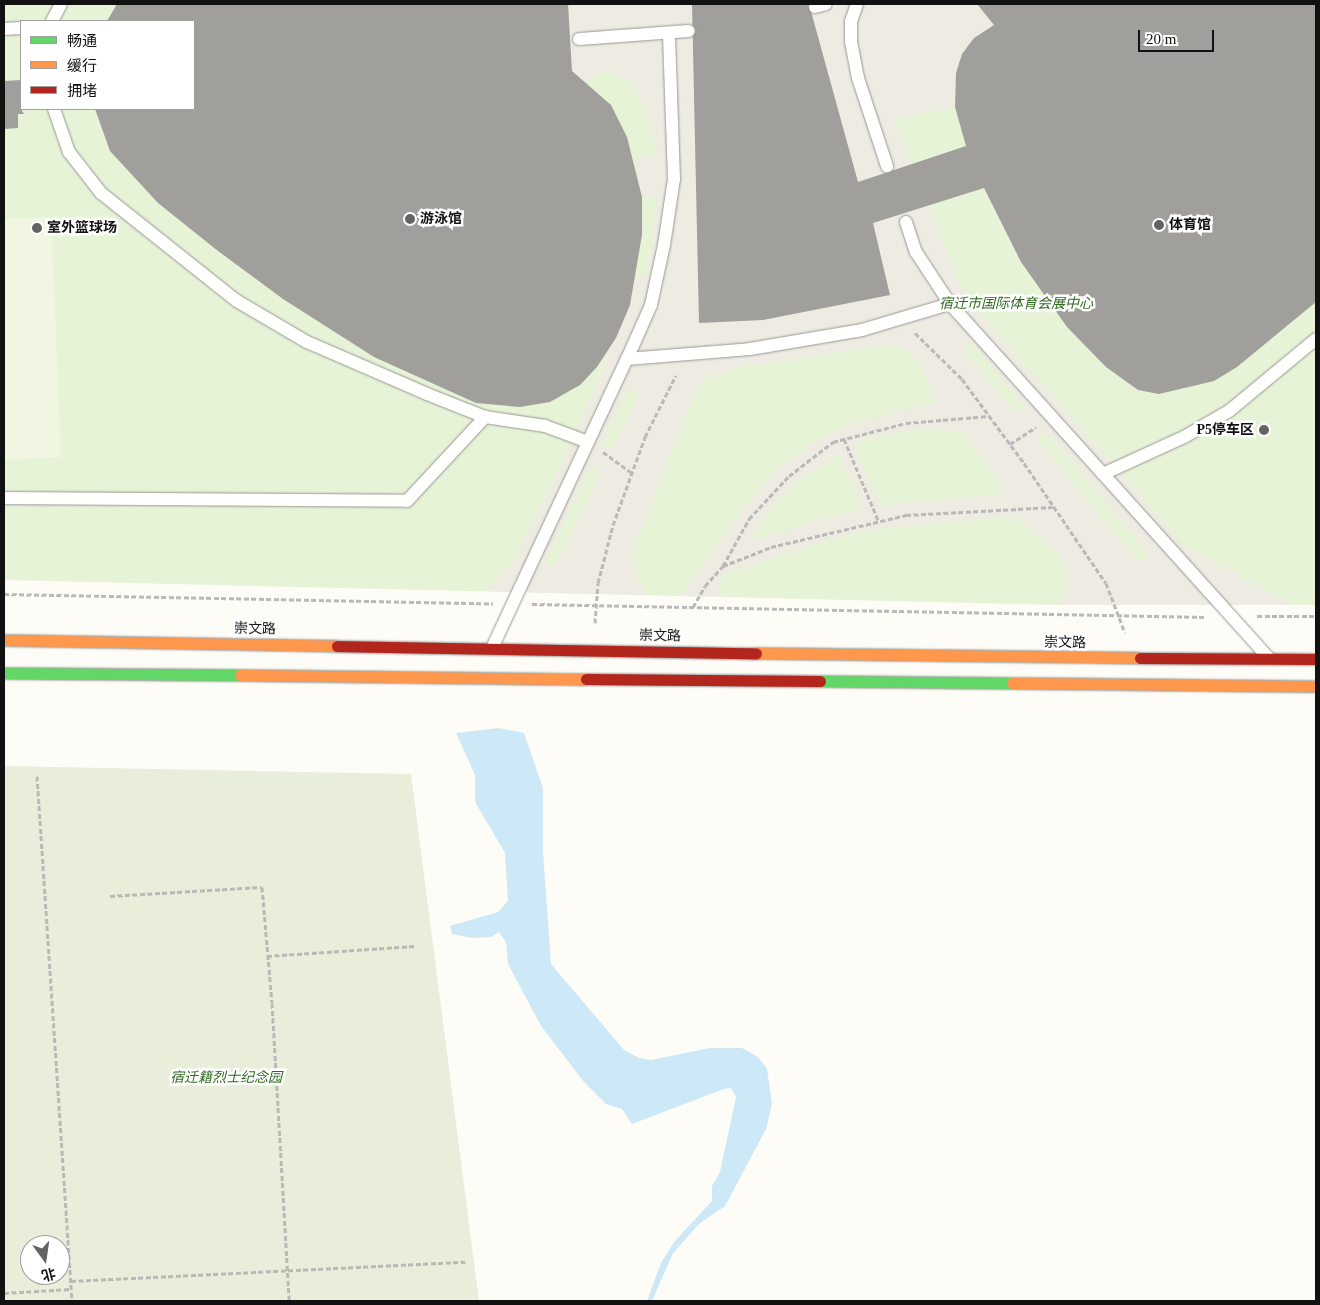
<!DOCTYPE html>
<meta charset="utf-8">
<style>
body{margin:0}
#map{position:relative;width:1320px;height:1305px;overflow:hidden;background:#fdfcf7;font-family:"Times New Roman","Noto Sans SC",serif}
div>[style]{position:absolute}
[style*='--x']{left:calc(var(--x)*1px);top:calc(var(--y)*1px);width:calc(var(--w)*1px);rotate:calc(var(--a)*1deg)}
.green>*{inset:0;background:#e7f3d7}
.cemetery>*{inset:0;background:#e9eedb}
.pitch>*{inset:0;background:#f0f6e1}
.plaza>*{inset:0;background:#edebe2}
.water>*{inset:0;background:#cde8f7}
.building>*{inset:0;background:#a19f9c}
.path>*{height:3px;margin-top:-1.5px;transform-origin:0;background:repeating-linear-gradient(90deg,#b9b9b8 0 5px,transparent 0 7.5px)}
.roads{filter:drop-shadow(0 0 1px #979795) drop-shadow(0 0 1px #979795)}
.lane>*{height:12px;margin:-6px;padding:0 6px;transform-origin:6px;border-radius:6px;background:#fffffe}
.fast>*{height:11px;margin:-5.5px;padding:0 5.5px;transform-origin:5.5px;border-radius:5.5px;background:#63d668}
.slow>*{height:11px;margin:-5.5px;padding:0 5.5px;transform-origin:5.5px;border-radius:5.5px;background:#ff974d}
.jam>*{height:11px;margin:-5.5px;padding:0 5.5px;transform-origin:5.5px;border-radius:5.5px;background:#b3261e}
.dots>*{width:14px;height:14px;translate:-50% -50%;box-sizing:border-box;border:2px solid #fff;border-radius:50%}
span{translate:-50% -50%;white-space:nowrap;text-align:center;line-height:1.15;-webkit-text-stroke:5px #fff;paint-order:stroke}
.poi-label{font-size:14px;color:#111;font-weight:700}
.left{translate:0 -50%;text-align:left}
.right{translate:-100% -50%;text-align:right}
.park-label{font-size:14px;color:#2f6b1f;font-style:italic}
.street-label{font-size:14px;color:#111}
.frame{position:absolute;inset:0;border:5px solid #111;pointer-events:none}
.legend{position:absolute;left:20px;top:20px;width:175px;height:90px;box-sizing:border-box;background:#fff;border:1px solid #a0a0a0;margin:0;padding:6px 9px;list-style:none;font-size:15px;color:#111}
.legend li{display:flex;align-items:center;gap:10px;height:25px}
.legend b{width:25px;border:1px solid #a0a0a0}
.north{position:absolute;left:20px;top:1235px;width:50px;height:50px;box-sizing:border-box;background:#fff;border:1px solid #a0a0a0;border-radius:50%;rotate:166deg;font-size:14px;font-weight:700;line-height:20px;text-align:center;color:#111}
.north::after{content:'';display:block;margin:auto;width:18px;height:22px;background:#646362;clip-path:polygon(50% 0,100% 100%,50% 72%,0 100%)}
.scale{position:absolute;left:1138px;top:30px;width:76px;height:22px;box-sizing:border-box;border:2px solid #111;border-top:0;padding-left:6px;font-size:15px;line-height:18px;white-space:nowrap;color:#111;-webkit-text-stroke:4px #fff;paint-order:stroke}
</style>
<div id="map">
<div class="green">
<i style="clip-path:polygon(evenodd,4px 4px,1316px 4px,1316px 605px,1057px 605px,4px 580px,4px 4px,21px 21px,194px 21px,194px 109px,21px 109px,21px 21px)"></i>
</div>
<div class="cemetery">
<i style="clip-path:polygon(evenodd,4px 766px,411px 774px,479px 1301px,4px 1301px,4px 766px,30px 1245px,60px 1245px,60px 1275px,30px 1275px,30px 1245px)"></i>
</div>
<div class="pitch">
<i style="clip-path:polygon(51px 217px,61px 457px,4px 460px,4px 219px)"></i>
</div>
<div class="plaza">
<i style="clip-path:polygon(evenodd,568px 4px,977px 4px,994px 25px,974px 38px,962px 54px,953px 92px,955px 107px,894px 119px,958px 280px,974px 307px,1185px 546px,1294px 605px,1057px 605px,1069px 589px,1067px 566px,1059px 555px,1022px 522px,1009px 516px,878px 529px,841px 536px,726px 574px,720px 579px,719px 597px,681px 596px,749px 502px,776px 471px,814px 442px,850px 424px,931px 404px,935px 400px,923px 365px,906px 349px,888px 344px,742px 367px,711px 376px,698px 385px,632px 554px,637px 577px,646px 595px,486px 591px,513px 562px,549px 493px,630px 305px,636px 275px,647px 275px,653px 237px,657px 197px,642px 197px,634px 159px,657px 156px,645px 107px,633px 83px,614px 73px,600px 72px,584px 83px,572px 71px,568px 4px,968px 344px,973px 344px,1025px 407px,1024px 411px,1015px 412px,1009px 406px,965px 352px,963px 347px,968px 344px,568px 4px,632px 389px,637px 391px,638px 398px,613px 448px,606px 449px,602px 444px,624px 396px,632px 389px,568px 4px,925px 428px,962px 432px,1001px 481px,1003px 494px,881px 506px,858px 456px,857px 445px,866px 439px,925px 428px,568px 4px,1047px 431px,1145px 549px,1147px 558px,1137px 560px,1039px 442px,1038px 437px,1047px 431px,568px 4px,837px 455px,840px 455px,863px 506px,861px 510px,817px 520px,755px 541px,752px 538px,770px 508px,793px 484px,837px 455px,568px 4px,595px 467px,599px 476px,557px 564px,550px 566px,546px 560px,589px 469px,595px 467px)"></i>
</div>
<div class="water">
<i style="clip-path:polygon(499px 728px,524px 733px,543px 788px,543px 852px,551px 964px,624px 1050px,639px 1058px,651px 1060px,710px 1048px,742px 1048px,758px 1057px,767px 1069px,772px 1104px,766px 1129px,725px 1206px,699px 1224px,673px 1253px,652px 1301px,647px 1301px,661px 1263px,674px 1242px,712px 1201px,712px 1186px,720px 1172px,736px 1097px,731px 1088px,724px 1089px,632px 1124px,622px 1109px,606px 1104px,584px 1082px,541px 1026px,508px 964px,506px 942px,499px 932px,491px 937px,472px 938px,452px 934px,450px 926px,498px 912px,508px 901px,505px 853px,475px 802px,475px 775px,456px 733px)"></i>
</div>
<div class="building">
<i style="clip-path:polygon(117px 4px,568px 4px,572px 71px,611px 105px,627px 137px,642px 197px,642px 235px,630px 305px,616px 338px,597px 367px,580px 385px,550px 402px,520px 407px,476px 403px,374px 357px,283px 299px,218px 251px,158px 203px,110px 151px,95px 109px,194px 109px,194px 21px,107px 21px)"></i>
<i style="clip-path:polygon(692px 4px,809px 4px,858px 182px,966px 146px,955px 107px,956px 73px,962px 54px,974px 38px,994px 25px,977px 4px,1316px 4px,1316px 302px,1237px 367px,1214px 381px,1159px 394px,1138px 390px,1106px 367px,1067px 327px,1021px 262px,984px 188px,873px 223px,890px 295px,763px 320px,699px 323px)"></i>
<i style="clip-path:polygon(21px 80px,21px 109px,24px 114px,18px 114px,18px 128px,4px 129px,4px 81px)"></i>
</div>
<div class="path">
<i style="--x:915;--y:333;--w:66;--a:44.4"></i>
<i style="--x:962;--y:379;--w:104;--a:53.6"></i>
<i style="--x:1024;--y:463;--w:145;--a:55.7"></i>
<i style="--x:1106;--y:583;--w:53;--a:69.2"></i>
<i style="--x:844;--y:439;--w:88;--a:67.2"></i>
<i style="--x:1010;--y:444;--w:31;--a:-33"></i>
<i style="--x:603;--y:452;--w:36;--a:36"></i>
<i style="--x:723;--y:566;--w:54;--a:-61"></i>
<i style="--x:749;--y:519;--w:59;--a:-47.1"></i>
<i style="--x:789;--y:476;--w:56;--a:-37.7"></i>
<i style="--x:833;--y:442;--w:75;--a:-14.6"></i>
<i style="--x:906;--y:423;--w:83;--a:-4.8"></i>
<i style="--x:4;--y:594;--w:489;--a:1.1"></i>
<i style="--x:532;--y:604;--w:674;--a:1.1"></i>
<i style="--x:693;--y:607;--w:24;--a:-60"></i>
<i style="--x:705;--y:586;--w:27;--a:-48"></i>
<i style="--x:723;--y:566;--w:52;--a:-21.6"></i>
<i style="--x:771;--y:547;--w:139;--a:-13.3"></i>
<i style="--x:906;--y:515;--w:147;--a:-3.1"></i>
<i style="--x:1257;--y:616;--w:59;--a:0"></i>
<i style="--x:595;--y:623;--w:40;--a:-85.7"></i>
<i style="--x:598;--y:583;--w:60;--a:-75.5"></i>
<i style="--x:613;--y:525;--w:94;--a:-70"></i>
<i style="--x:645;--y:437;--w:69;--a:-63.4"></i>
<i style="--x:37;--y:776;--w:526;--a:86.19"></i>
<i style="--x:110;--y:896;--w:152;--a:-3.4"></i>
<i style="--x:262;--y:887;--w:116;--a:85.1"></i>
<i style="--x:272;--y:1003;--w:298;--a:86.7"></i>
<i style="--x:267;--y:956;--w:148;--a:-3.9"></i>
<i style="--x:71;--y:1281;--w:395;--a:-2.8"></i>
<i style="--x:4;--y:1293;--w:67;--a:-3.4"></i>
</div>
<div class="roads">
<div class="lane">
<i style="--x:857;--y:4;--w:18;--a:109"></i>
<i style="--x:851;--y:21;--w:21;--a:90"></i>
<i style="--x:851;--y:42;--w:37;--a:79"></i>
<i style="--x:858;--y:78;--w:93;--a:71.8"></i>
<i style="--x:815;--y:7;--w:11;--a:-15"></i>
<i style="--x:52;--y:21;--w:19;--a:-62"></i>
<i style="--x:4;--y:29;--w:17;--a:-3"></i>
<i style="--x:579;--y:39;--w:110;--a:-4.2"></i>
<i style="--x:54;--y:109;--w:46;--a:70.8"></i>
<i style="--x:69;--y:152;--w:52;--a:52"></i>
<i style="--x:101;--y:193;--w:174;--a:38.5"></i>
<i style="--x:237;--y:301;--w:81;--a:30.4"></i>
<i style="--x:307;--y:342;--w:131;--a:23.4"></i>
<i style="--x:427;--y:394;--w:62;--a:21.6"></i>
<i style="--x:485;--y:417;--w:61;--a:8.5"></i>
<i style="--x:545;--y:426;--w:46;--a:20.4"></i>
<i style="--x:906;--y:222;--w:32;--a:72"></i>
<i style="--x:916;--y:252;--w:62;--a:56.8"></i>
<i style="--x:627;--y:359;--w:59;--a:-66"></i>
<i style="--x:651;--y:305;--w:61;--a:-77.8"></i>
<i style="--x:664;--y:245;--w:67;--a:-81.4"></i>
<i style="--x:674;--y:179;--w:145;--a:-92"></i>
<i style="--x:1103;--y:474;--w:89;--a:-24.6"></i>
<i style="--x:1184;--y:437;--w:52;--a:-30"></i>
<i style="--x:1229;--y:411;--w:113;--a:-39.6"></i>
<i style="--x:4;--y:498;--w:403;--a:0.4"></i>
<i style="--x:407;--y:501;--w:115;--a:-47.1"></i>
<i style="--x:492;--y:648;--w:319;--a:-65"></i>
<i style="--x:627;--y:359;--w:123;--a:-4.6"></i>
<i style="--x:750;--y:349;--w:114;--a:-9.6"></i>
<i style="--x:862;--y:330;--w:92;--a:-16.5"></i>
<i style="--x:950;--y:304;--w:475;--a:48"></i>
</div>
<div class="fast">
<i style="--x:4;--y:673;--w:236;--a:0.5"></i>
<i style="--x:820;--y:681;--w:192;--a:0.6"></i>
</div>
<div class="slow">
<i style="--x:4;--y:640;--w:333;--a:1"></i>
<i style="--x:756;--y:653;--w:384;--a:0.7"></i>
<i style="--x:240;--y:675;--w:346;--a:0.7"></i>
<i style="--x:1012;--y:683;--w:304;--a:0.6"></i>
</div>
<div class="jam">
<i style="--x:337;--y:646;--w:419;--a:1"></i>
<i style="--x:1140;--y:658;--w:176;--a:0.3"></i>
<i style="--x:586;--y:679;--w:234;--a:0.5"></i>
</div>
</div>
<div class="dots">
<i style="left:410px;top:219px;background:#646362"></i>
<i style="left:1159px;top:225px;background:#646362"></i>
<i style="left:37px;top:228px;background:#646362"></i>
<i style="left:1264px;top:430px;background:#646362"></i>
</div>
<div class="poi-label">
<span class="left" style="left:420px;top:219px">游泳馆</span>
<span class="left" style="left:1169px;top:225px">体育馆</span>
<span class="left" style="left:47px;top:228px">室外篮球场</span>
<span class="right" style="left:1254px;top:430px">P5停车区</span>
</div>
<div class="park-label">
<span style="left:1016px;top:304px">宿迁市国际体育会展中心</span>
<span style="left:226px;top:1078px">宿迁籍烈士纪念园</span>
</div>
<div class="street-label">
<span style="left:255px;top:629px;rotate:1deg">崇文路</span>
<span style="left:660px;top:636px;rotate:1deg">崇文路</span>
<span style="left:1065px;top:643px;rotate:1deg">崇文路</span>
</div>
<div class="frame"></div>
<ul class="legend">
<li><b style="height:6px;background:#63d668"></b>畅通</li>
<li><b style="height:6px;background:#ff974d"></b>缓行</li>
<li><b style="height:6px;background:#b3261e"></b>拥堵</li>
</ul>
<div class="north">北</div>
<div class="scale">20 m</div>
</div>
